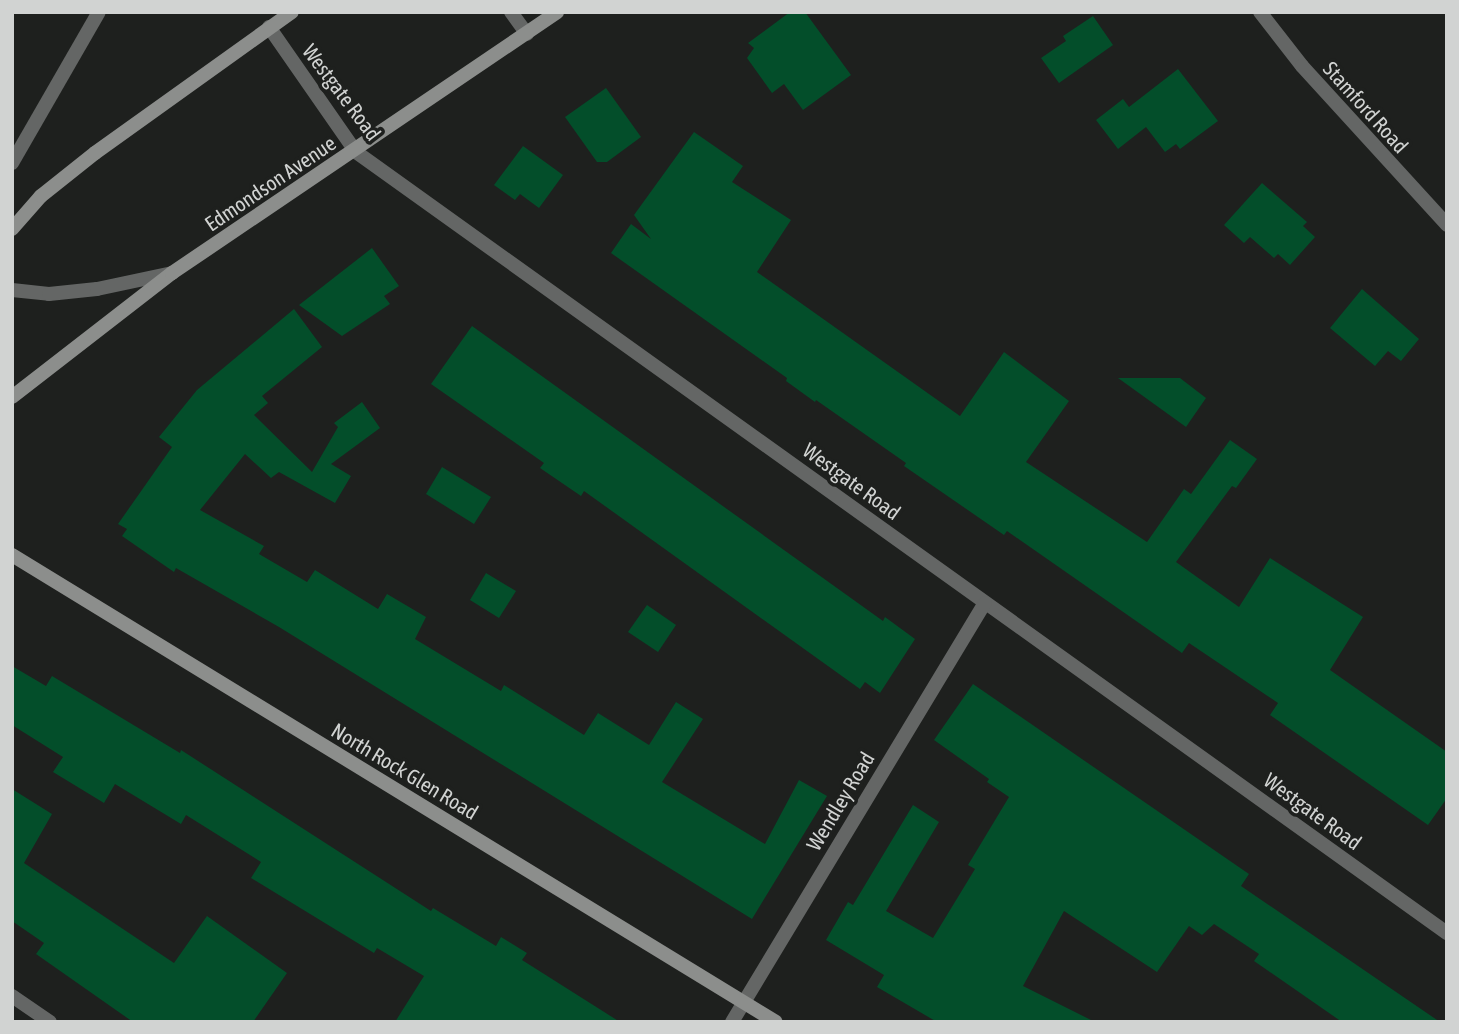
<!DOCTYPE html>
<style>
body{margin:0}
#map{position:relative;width:1459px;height:1034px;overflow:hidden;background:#1e201e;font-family:"Asap Condensed",sans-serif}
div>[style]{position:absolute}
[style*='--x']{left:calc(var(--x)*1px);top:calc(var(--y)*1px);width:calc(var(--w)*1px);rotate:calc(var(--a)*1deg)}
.building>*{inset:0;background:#034e2a}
.street>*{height:14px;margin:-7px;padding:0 7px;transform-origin:7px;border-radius:7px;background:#646665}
.secondary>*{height:14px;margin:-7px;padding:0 7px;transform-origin:7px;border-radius:7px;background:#8c8e8c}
span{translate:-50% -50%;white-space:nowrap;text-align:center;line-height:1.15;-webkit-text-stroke:7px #1e201e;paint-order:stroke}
.street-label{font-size:21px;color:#d1d3d2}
.frame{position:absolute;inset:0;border:14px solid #d1d3d2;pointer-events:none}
</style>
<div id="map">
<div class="building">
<i style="clip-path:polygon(790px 12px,805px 12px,851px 75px,803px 110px,784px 84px,772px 93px,747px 58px,754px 48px,748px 43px)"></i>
<i style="clip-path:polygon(1093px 16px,1113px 45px,1059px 83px,1041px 58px,1066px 41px,1063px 36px)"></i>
<i style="clip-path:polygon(1178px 69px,1218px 121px,1180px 149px,1176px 144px,1165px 152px,1146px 127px,1118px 149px,1096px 120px,1123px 99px,1129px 107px)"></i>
<i style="clip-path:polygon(606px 88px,641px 137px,607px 162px,597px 162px,565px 117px)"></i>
<i style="clip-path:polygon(694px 132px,743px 166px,732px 182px,791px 220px,757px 272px,960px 416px,1004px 352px,1069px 401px,1026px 462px,1147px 542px,1184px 489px,1191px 494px,1230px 440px,1257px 459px,1236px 488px,1232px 486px,1176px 562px,1239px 607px,1270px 558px,1363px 617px,1330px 670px,1447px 752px,1447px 798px,1428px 825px,1270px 715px,1278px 703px,1189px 643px,1182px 653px,1007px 531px,1004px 535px,904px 466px,906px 463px,816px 400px,815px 402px,786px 381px,787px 378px,611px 253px,631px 224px,651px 239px,634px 215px)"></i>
<i style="clip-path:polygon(523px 146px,563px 175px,539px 208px,520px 194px,515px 200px,494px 185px)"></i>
<i style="clip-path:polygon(1262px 183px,1307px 222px,1303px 226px,1315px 237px,1290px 265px,1278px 254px,1274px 258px,1250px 237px,1244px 243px,1224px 225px)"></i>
<i style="clip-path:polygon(372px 248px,399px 286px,384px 296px,390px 304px,342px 336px,299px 305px)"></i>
<i style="clip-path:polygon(1362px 289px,1419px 339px,1401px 361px,1388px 351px,1375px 366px,1330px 328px)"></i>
<i style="clip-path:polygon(294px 309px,322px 347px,262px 396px,268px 403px,254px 415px,312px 472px,338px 427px,334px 423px,362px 402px,380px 428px,331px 464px,351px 476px,335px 503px,279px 472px,271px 478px,245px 454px,200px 510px,264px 546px,259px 554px,307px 582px,315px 570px,378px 609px,387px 594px,426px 617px,415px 639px,501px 691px,504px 685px,584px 735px,598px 713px,649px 745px,676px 702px,703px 719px,662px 782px,765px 844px,799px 780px,827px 796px,752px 919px,279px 627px,176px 568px,174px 572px,122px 536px,127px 529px,118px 524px,172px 447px,159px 437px,197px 390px)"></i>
<i style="clip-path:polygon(472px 326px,883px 621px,885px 617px,915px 639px,880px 693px,865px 682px,860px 689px,584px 491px,581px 496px,540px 468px,544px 463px,431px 384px)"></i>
<i style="clip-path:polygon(1118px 378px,1180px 378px,1206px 398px,1186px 427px)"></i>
<i style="clip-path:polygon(442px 467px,491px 497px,474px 524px,426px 494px)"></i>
<i style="clip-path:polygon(486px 573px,516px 591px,499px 618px,470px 600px)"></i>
<i style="clip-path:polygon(647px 605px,676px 625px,658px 652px,628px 632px)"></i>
<i style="clip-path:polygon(12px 666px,46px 686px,52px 676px,180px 753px,181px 750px,431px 911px,433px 908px,496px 946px,501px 937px,527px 953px,522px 960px,620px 1022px,395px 1022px,424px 976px,377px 948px,374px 953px,251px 878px,261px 862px,186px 815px,181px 824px,115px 784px,104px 803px,53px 772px,63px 757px,12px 725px)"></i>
<i style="clip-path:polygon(973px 684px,1249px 874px,1241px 886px,1440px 1022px,1342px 1022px,1254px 961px,1259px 954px,1214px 924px,1202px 935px,1189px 926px,1157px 972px,1064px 911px,1023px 986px,1095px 1022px,937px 1022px,877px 987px,884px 975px,826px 940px,848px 902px,853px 905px,913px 805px,939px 822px,886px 911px,933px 938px,975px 869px,968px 865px,1009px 797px,987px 782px,989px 779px,934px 740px)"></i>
<i style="clip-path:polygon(12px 789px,52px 814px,24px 863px,174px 963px,207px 916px,287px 973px,253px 1022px,133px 1022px,36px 954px,44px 943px,12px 921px)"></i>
</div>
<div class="street">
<i style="--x:511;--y:12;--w:27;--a:54"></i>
<i style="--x:1260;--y:12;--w:68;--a:52.1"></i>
<i style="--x:1302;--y:66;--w:215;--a:47.6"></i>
<i style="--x:269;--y:27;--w:152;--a:55.2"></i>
<i style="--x:356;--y:152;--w:1342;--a:35.6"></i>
<i style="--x:12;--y:163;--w:174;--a:-60.1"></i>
<i style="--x:12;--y:290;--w:37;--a:6"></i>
<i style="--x:49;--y:294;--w:48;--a:-5.9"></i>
<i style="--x:97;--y:289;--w:77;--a:-12"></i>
<i style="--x:12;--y:996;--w:46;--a:34.4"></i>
<i style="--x:732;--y:1022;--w:489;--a:-58.9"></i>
</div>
<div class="secondary">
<i style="--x:12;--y:229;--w:44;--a:-48.7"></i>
<i style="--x:41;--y:196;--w:69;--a:-38.5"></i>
<i style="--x:95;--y:153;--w:242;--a:-35.6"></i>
<i style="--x:12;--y:397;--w:202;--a:-37.8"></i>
<i style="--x:172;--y:273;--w:465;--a:-34.1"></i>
<i style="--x:12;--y:555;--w:895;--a:31.44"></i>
</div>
<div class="street-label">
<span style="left:342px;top:92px;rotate:53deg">Westgate Road</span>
<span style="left:1366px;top:107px;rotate:48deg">Stamford Road</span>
<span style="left:270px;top:183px;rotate:-34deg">Edmondson Avenue</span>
<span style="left:852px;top:481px;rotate:36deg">Westgate Road</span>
<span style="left:405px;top:771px;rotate:31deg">North Rock Glen Road</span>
<span style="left:840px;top:801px;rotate:-59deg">Wendley Road</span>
<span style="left:1313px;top:811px;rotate:36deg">Westgate Road</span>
</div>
<div class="frame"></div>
</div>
